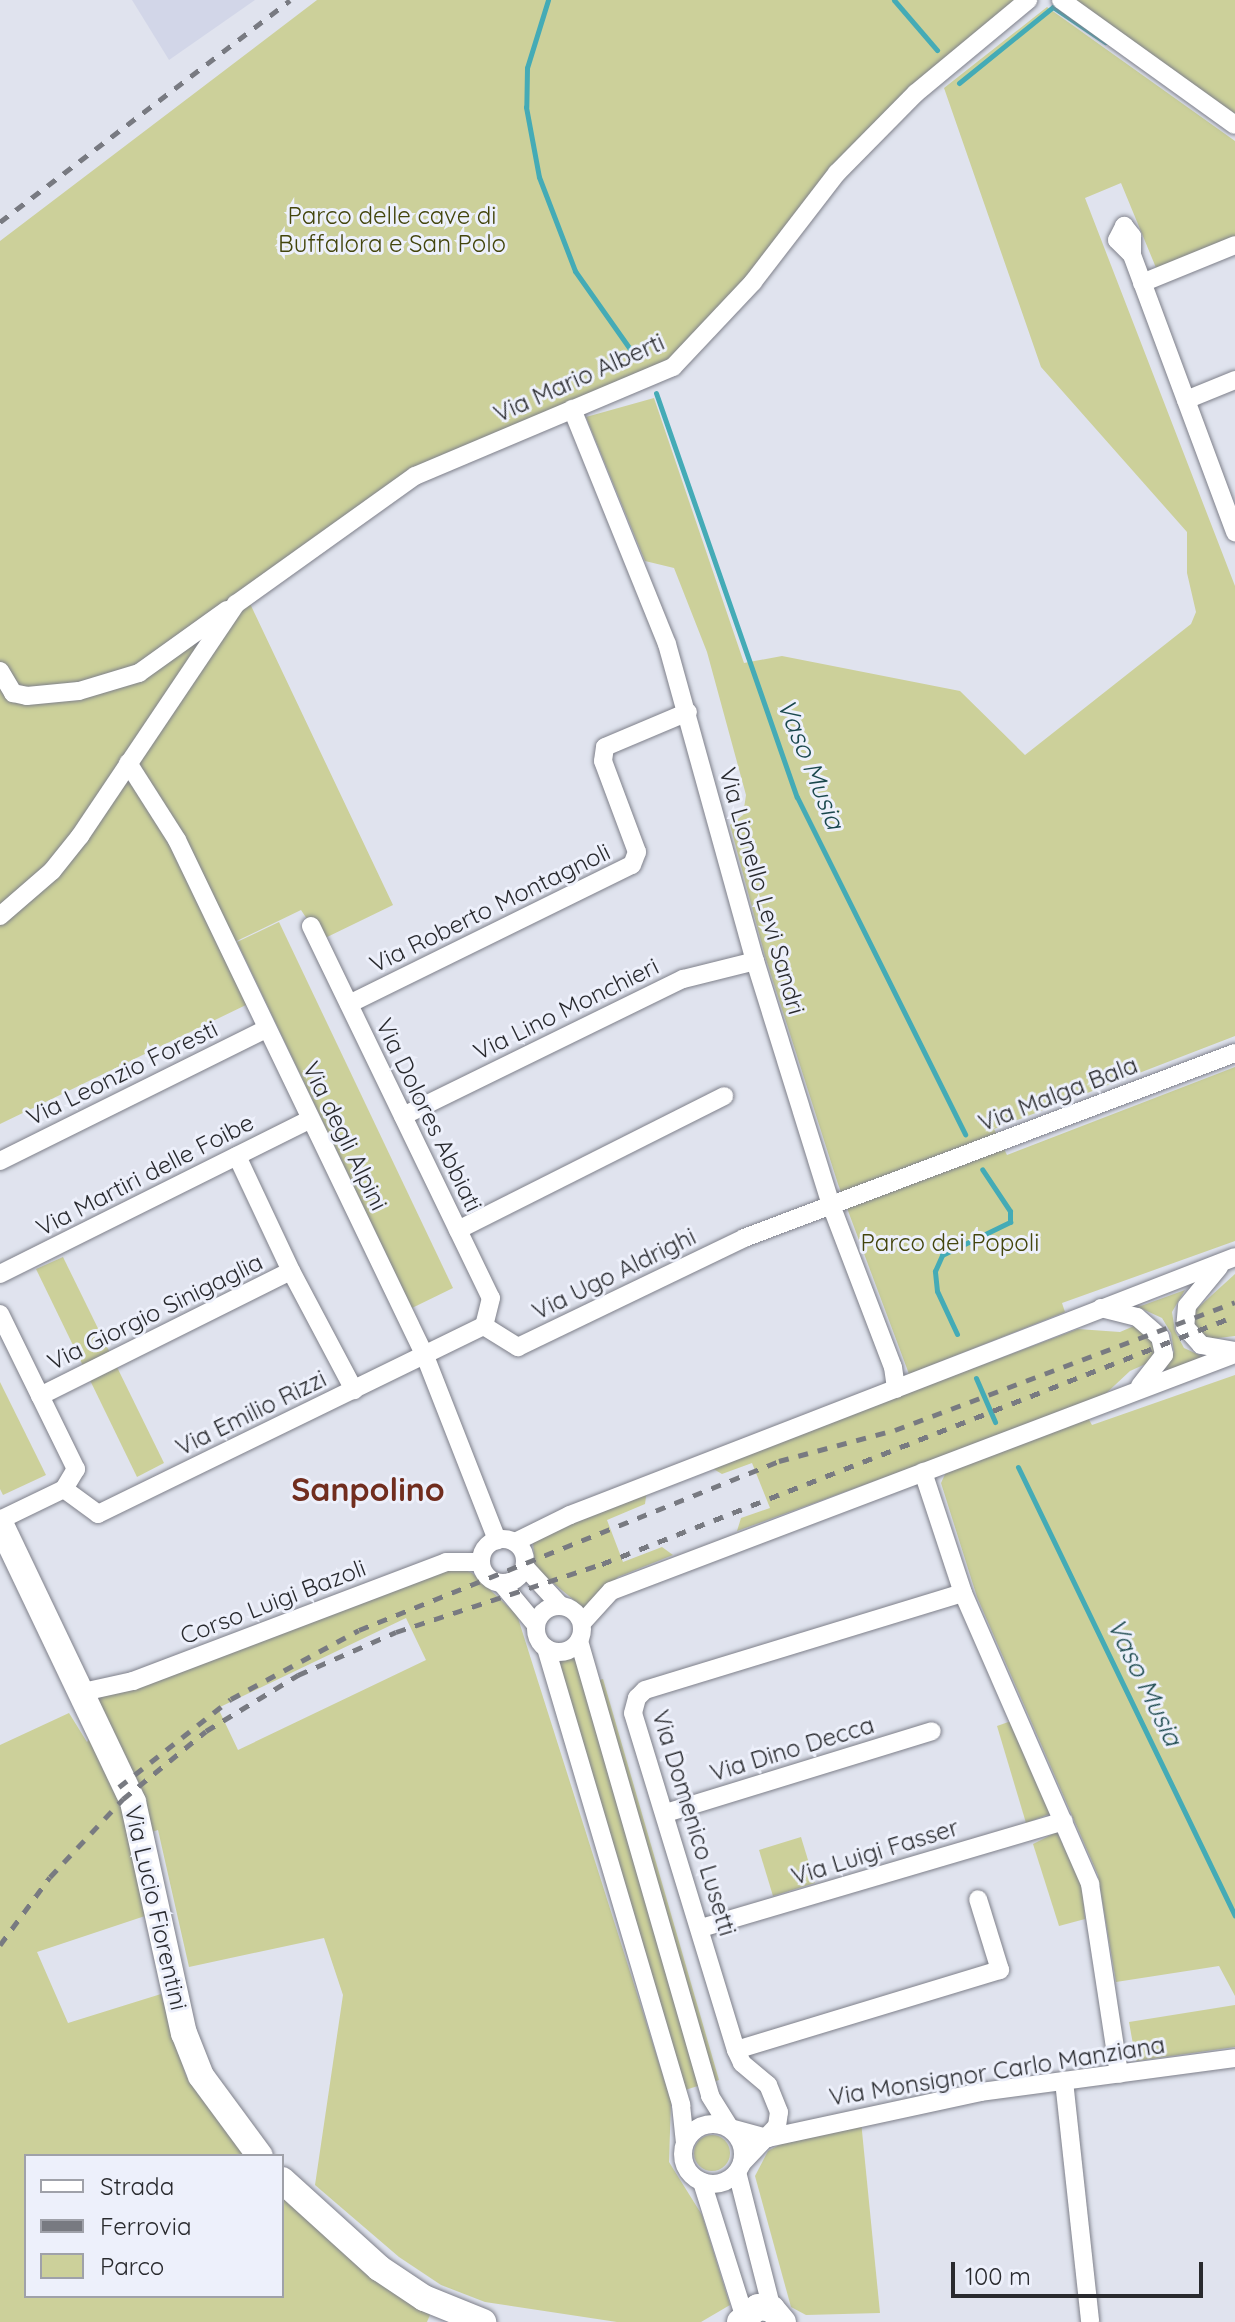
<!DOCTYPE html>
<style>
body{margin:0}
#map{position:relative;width:1235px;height:2322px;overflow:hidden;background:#e0e3ee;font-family:Quicksand,sans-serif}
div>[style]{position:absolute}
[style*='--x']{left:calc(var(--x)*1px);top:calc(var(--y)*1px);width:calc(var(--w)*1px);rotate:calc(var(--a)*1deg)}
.built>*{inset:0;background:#d2d6e8}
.green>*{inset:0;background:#ccd09a}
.round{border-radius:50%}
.stream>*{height:5px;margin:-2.5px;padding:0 2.5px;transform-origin:2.5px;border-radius:2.5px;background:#44abb6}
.roads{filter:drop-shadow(0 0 2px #7e808a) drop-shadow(0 0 2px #7e808a)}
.street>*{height:18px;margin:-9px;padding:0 9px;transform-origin:9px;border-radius:9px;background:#fff}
.street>.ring{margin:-9px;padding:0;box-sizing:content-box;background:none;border:18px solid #fff;border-radius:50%}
.secondary>*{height:26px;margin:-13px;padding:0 13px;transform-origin:13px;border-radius:13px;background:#fff}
.rail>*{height:5px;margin-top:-2.5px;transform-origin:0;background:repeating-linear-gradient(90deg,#787a81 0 10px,transparent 0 20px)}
span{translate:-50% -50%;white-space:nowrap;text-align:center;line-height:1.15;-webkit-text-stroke:6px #edf0fb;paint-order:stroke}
.park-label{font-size:24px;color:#43450c}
.street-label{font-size:24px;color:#292a2e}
.water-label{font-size:26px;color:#1a484d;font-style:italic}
.district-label{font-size:32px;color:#712d1e;font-weight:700}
.legend{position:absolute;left:24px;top:2154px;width:260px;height:144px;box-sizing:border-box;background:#edf0fb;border:2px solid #9fa1a9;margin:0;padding:10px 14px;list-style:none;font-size:24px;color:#292a2e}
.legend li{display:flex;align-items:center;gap:16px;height:40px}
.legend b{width:40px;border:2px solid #9fa1a9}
.scale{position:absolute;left:951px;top:2262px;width:252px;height:36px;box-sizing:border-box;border:4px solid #292a2e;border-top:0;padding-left:10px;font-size:24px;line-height:28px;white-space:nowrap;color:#292a2e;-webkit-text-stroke:6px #edf0fb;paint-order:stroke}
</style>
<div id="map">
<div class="built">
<i style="clip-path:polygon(132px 0,255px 0,169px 60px)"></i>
</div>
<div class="green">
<i style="clip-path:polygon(317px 0,1027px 0,919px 87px,670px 363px,412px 468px,244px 591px,393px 905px,321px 940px,301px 910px,220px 949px,248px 1004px,0 1124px,0 241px)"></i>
<i style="clip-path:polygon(1071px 0,1235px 0,1235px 118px)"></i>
<i style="clip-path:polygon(1047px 7px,1235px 141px,1235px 245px,1159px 275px,1121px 183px,1085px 198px,1235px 586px,1235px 1036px,994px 1129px,1007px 1155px,1235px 1067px,1235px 1241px,1062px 1303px,1065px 1312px,909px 1374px,838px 1184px,765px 956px,730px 825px,743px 815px,746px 795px,707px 652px,674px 568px,645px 561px,586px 417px,654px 398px,744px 663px,782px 656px,960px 691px,1025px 755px,1191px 624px,1196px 612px,1187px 573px,1187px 532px,1041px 367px,944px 88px)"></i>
<i style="clip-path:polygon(279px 922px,453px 1288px,412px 1308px,237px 942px)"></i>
<i style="clip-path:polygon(63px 1257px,164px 1463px,137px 1477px,36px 1269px)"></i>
<i style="clip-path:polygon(1235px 1274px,1235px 1336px,1210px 1339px,1197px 1333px,1190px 1315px)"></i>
<i style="clip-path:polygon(1185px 1290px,1172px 1312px,1175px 1331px,1184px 1348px,1208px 1359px,1162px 1376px,1174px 1352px,1171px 1333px,1162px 1318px,1138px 1307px)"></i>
<i style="clip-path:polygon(1134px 1326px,1149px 1332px,1155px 1349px,1150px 1362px,1130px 1371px,1100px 1399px,737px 1531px,741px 1518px,770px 1508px,752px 1463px,722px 1474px,710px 1467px,1078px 1329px,1120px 1332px)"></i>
<i style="clip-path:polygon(1235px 1375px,1235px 1996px,1219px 1966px,1116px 1982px,1098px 1875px,977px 1597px,941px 1483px,947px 1470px,1088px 1418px,1092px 1425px)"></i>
<i style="clip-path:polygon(0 1382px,46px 1475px,3px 1495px,0 1489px)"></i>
<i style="clip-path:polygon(647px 1490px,645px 1504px,607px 1520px,623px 1562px,662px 1547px,673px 1555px,618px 1577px,586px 1610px,535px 1568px,533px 1542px,567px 1521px)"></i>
<i style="clip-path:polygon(evenodd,448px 1563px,472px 1573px,517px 1615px,671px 2101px,669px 2162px,702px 2215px,730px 2305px,701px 2322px,617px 2322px,485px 2302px,441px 2285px,399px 2257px,315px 2185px,343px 1995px,324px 1938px,189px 1967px,158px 1830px,131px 1839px,145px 1916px,37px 1952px,68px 2023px,161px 1994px,186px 2076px,248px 2156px,26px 2156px,26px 2296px,282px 2296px,282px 2192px,432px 2310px,427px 2322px,0 2322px,0 1745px,69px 1713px,87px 1742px,96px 1729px,85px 1693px,448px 1563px,406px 1618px,426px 1660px,238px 1750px,218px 1708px,406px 1618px)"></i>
<i style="clip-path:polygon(577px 1655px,701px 2085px,685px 2090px,559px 1662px)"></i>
<i style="clip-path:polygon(603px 1679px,719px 2080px,711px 2083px,595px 1681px)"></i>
<i style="clip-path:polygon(1014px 1720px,1052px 1813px,1026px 1823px,997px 1726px)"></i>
<i style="clip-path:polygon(1057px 1832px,1082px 1885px,1085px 1919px,1059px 1926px,1033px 1844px)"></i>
<i style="clip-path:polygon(801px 1837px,815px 1883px,773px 1896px,759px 1850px)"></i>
<i style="clip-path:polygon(1235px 2005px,1235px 2047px,1136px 2061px,1129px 2022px)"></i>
<i style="clip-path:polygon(861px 2121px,880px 2313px,806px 2315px,791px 2307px,755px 2176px,768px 2151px,781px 2144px)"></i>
<i class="round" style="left:694px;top:2135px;width:36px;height:36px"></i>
</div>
<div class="stream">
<i style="--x:548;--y:0;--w:71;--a:107.2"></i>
<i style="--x:527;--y:68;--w:39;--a:91"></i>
<i style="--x:526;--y:107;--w:71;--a:79.5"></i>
<i style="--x:539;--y:177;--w:101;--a:69"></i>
<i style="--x:575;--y:271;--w:108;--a:54.8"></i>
<i style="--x:894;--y:0;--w:66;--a:49.3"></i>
<i style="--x:959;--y:83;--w:121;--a:-39"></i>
<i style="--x:1053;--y:7;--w:63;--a:33.9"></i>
<i style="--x:656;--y:393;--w:428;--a:70.8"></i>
<i style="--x:797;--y:797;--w:377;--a:63.5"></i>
<i style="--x:957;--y:1334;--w:47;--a:-114.9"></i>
<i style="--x:937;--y:1291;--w:20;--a:-96"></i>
<i style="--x:935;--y:1271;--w:17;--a:-66"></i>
<i style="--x:942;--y:1255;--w:76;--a:-25.9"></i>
<i style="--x:1010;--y:1222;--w:11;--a:-90"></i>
<i style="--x:1010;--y:1211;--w:50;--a:-123.7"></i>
<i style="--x:976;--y:1378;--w:48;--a:66.6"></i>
<i style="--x:1018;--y:1467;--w:498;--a:64.2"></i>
</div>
<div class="roads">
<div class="street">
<i style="--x:1061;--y:0;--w:214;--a:35.7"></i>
<i style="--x:1132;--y:255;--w:21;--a:-135"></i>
<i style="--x:1117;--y:240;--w:16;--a:-63"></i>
<i style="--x:1124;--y:226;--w:13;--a:51"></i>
<i style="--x:1132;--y:236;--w:19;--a:90"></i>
<i style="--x:1132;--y:255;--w:296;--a:69.6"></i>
<i style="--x:1142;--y:283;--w:100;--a:-22.2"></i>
<i style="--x:1186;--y:400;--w:53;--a:-22.2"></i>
<i style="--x:572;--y:409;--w:253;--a:68"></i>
<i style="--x:667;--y:644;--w:329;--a:74.5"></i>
<i style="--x:755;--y:961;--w:256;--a:72.7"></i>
<i style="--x:831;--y:1205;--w:173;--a:69.1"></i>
<i style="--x:893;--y:1367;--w:22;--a:82"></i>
<i style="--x:0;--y:671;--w:26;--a:59"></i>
<i style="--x:13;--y:693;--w:14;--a:12"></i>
<i style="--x:27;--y:696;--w:52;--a:-5.5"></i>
<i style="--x:79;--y:691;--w:63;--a:-16.7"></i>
<i style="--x:139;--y:673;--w:108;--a:-35.6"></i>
<i style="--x:128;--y:763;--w:91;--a:57.5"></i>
<i style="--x:177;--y:840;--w:573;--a:64.33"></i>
<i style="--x:425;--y:1356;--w:198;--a:68.6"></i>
<i style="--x:0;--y:916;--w:69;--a:-40.9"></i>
<i style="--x:52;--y:871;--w:45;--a:-51.3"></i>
<i style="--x:80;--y:836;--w:280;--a:-56.1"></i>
<i style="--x:236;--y:604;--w:220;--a:-35.6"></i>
<i style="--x:415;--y:476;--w:280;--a:-22.9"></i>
<i style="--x:673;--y:367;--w:117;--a:-46.7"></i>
<i style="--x:753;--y:282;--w:138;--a:-52.4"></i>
<i style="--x:837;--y:173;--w:112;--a:-45.4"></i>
<i style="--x:916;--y:93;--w:146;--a:-39.7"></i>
<i style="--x:311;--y:926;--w:413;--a:64.2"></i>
<i style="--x:491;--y:1298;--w:29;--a:104"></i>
<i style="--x:349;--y:1004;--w:315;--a:-26.2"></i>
<i style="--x:632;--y:865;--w:14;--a:-69"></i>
<i style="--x:637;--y:852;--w:97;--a:-110.5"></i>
<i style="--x:603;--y:761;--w:14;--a:-82"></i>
<i style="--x:605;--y:747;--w:90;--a:-22.9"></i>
<i style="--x:403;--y:1116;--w:312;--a:-26.1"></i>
<i style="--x:683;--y:979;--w:74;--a:-14"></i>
<i style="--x:0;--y:1161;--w:297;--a:-26.4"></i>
<i style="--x:458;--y:1230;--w:298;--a:-26.7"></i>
<i style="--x:1219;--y:1267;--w:50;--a:129.4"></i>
<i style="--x:1187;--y:1306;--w:21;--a:95"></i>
<i style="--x:1185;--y:1327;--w:24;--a:48"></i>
<i style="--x:1201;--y:1345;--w:35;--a:10"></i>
<i style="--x:291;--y:1271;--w:135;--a:62.1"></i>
<i style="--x:0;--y:1274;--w:347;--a:-26.5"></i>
<i style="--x:1101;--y:1308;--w:37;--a:14"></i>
<i style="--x:1137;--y:1317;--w:30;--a:41"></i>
<i style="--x:1160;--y:1337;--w:18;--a:77"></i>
<i style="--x:1164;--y:1355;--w:39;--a:128"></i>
<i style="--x:0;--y:1314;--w:173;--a:63.9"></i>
<i style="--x:76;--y:1469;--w:23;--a:121"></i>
<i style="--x:64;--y:1489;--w:71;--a:154.2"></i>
<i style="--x:40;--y:1396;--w:280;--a:-26.5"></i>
<i style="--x:291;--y:1271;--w:127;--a:-115.2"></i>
<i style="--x:923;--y:1472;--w:127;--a:71.7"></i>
<i style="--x:963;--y:1593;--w:318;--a:66.4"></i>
<i style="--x:1090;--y:1884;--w:192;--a:81.3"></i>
<i style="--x:64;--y:1489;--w:42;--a:36.3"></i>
<i style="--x:98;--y:1514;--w:429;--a:-26"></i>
<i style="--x:484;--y:1326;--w:40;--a:32"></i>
<i style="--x:518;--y:1347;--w:251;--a:-25.7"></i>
<i style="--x:744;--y:1238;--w:525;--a:-20.65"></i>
<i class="ring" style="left:481px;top:1539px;width:26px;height:26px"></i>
<i style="--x:515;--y:1542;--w:61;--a:-26.1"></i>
<i style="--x:570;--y:1515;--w:713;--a:-21.2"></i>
<i style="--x:525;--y:1567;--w:52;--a:47.4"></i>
<i style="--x:502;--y:1584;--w:53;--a:50.3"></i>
<i class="ring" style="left:536px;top:1606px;width:28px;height:28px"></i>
<i style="--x:582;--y:1623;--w:43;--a:-47.8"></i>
<i style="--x:611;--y:1591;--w:667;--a:-20.8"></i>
<i style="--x:579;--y:1641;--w:473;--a:73.9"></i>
<i style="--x:710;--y:2096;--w:38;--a:58"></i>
<i style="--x:730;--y:2128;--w:39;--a:15"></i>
<i style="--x:768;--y:2138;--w:218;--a:-12.2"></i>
<i style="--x:981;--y:2092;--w:256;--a:-7.6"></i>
<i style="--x:546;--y:1648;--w:477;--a:73.5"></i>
<i style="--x:681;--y:2105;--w:36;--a:84"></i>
<i style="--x:83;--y:1692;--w:51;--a:-12.4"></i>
<i style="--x:133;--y:1681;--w:335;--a:-20.8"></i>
<i style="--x:446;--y:1562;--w:34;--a:0"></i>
<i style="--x:666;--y:1813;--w:278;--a:-17.1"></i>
<i style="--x:701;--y:1928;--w:378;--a:-16.4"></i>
<i style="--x:736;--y:2050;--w:276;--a:-16.9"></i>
<i style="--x:1000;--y:1970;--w:74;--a:-107.2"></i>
<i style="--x:1064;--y:2081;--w:242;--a:83.8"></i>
<i class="ring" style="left:683px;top:2124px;width:42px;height:42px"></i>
<i style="--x:742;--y:2163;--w:51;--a:-46.6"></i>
<i style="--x:777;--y:2126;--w:14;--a:-82"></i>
<i style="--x:779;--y:2112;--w:29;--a:-112"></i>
<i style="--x:768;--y:2085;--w:34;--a:-140"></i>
<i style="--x:742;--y:2063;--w:14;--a:-115"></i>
<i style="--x:736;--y:2050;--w:352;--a:-107"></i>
<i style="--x:633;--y:1713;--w:16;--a:-75"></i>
<i style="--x:637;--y:1698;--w:11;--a:-45"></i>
<i style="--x:645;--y:1690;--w:332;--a:-17"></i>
<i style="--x:737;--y:2172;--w:141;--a:75.7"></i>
<i style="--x:702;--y:2182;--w:139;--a:72.5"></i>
</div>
<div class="secondary">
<i style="--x:0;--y:1523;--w:309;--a:64.5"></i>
<i style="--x:133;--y:1802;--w:237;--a:77.6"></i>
<i style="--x:184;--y:2033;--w:46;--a:68.4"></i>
<i style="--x:201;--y:2076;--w:99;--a:53.6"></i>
<i style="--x:282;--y:2180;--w:131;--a:42.2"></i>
<i style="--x:379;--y:2268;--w:54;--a:33.7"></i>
<i style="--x:424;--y:2298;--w:64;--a:22.1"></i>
<i style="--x:740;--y:2322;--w:23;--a:-40"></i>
<i style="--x:758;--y:2307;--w:14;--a:8"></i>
<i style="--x:772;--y:2309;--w:17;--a:50"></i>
</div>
</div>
<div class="rail">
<i style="--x:0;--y:222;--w:365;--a:-37.4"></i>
<i style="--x:119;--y:1787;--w:142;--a:-38.2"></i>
<i style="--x:231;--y:1699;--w:145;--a:-28.3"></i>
<i style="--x:359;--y:1630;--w:453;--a:-21.9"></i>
<i style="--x:779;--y:1461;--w:120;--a:-15"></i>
<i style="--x:895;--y:1430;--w:363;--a:-20.6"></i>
<i style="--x:0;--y:1945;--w:84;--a:-53.7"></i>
<i style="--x:50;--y:1877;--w:107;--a:-46.9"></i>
<i style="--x:123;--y:1799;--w:107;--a:-39.3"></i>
<i style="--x:206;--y:1731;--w:108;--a:-31.3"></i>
<i style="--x:298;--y:1675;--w:107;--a:-23.7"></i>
<i style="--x:396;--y:1632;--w:217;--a:-18.3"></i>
<i style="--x:602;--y:1564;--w:680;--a:-21.39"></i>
</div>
<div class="park-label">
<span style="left:392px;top:230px">Parco delle cave di<br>Buffalora e San Polo</span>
<span style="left:950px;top:1243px">Parco dei Popoli</span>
</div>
<div class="street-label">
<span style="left:579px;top:378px;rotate:-24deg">Via Mario Alberti</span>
<span style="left:762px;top:891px;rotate:74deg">Via Lionello Levi Sandri</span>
<span style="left:490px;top:908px;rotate:-26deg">Via Roberto Montagnoli</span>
<span style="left:566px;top:1009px;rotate:-26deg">Via Lino Monchieri</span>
<span style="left:122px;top:1073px;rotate:-26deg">Via Leonzio Foresti</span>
<span style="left:1058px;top:1094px;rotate:-21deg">Via Malga Bala</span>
<span style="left:429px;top:1115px;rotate:64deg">Via Dolores Abbiati</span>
<span style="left:345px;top:1136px;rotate:64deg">Via degli Alpini</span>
<span style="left:145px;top:1175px;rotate:-27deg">Via Martiri delle Foibe</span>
<span style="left:614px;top:1274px;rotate:-26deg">Via Ugo Aldrighi</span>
<span style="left:155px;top:1312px;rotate:-26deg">Via Giorgio Sinigaglia</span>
<span style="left:251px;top:1413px;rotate:-26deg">Via Emilio Rizzi</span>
<span style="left:273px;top:1602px;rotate:-21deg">Corso Luigi Bazoli</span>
<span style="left:792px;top:1749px;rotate:-17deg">Via Dino Decca</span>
<span style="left:694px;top:1823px;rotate:73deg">Via Domenico Lusetti</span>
<span style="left:875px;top:1852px;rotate:-17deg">Via Luigi Fasser</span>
<span style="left:156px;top:1908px;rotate:77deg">Via Lucio Fiorentini</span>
<span style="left:997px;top:2071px;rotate:-9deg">Via Monsignor Carlo Manziana</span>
</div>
<div class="water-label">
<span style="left:811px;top:764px;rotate:68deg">Vaso Musia</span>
<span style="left:1145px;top:1682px;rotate:64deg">Vaso Musia</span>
</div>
<div class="district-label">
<span style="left:368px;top:1489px">Sanpolino</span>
</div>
<ul class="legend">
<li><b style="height:10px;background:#fff"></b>Strada</li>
<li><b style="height:10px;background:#787a81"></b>Ferrovia</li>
<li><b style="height:22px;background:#ccd09a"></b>Parco</li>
</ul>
<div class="scale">100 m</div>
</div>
